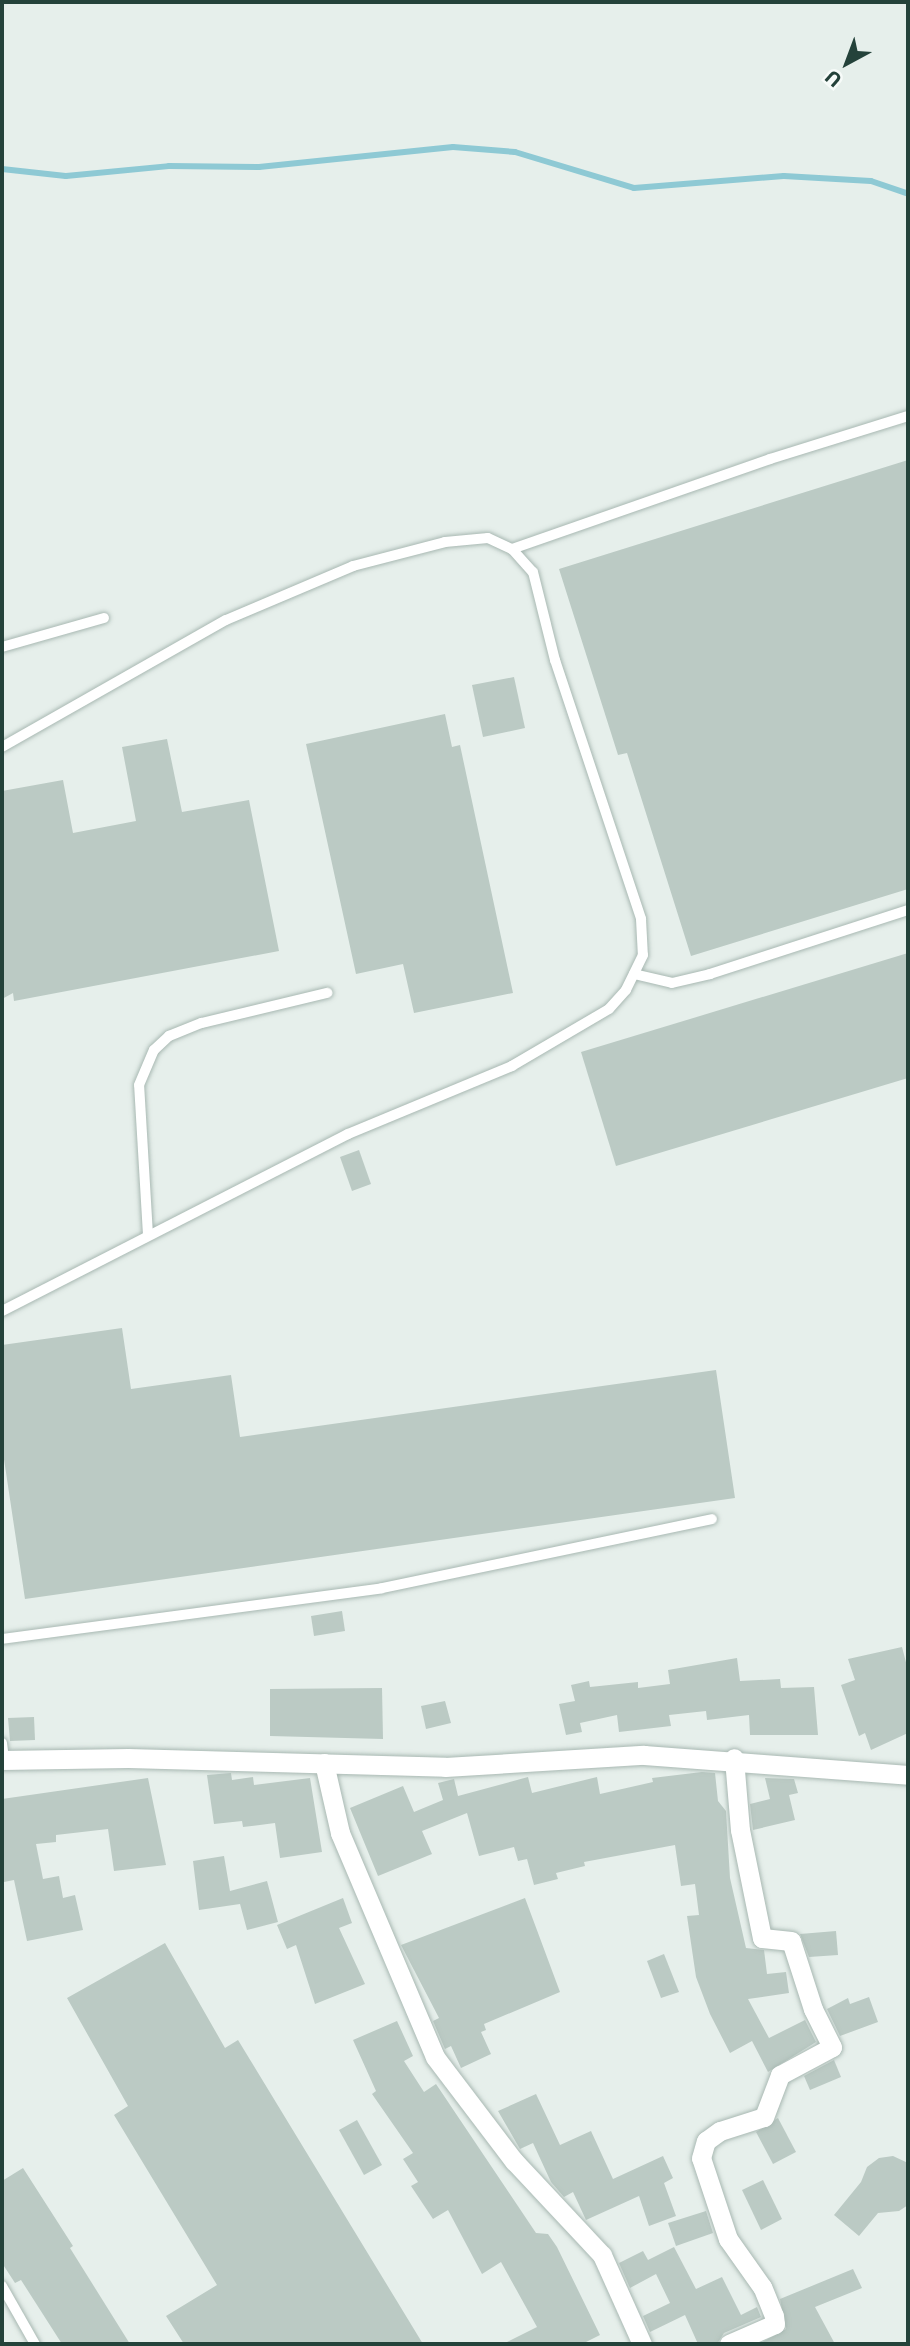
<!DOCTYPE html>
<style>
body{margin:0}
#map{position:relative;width:910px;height:2346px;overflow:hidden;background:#e6efeb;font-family:Commissioner,sans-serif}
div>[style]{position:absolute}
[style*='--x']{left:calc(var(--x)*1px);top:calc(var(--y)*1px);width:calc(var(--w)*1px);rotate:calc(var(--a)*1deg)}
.stream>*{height:6px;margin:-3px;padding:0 3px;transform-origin:3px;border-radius:3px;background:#8ec9d4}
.building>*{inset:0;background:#bbcac4}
.roads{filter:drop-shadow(0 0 2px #a8b8b2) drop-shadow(0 0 2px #a8b8b2)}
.service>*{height:10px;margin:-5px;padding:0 5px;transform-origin:5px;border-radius:5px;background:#fff}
.minor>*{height:19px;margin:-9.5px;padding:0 9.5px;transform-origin:9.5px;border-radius:9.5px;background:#fff}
span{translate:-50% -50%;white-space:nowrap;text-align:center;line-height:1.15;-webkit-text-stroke:6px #f7fbf9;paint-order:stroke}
.frame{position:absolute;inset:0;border:4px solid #24423a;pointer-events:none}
.north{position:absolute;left:812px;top:28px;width:70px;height:70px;-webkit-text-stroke:5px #f7fbf9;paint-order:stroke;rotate:221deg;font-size:19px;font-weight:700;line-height:28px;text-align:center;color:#24423a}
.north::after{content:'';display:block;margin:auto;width:24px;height:32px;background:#24423a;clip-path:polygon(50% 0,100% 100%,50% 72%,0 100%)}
</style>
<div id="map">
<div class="stream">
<i style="--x:2;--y:169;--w:64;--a:6.2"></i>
<i style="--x:66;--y:176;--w:103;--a:-5.5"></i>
<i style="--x:169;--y:166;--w:90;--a:0.6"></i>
<i style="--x:259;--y:167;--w:195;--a:-5.9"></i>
<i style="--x:453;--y:147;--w:62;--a:4.6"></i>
<i style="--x:515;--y:152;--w:124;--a:16.8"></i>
<i style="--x:634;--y:188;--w:150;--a:-4.6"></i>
<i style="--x:784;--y:176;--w:87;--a:3.3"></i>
<i style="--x:871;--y:181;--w:39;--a:19"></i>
</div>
<div class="building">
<i style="clip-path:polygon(908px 460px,908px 889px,691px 956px,627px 753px,618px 755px,559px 569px)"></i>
<i style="clip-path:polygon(514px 677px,525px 728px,483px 737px,472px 685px)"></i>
<i style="clip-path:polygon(445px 714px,452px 747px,460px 745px,513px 993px,414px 1013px,403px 964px,356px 974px,306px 744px)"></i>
<i style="clip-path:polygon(167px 739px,182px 812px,249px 800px,279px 951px,14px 1001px,13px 993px,2px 999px,2px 791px,63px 780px,73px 833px,136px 821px,122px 747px)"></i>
<i style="clip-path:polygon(908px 953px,908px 1078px,616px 1166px,581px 1052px)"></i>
<i style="clip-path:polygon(359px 1150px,371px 1184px,352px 1191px,340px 1157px)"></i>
<i style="clip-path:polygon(122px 1328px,131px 1389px,231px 1375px,240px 1437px,716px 1370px,735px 1498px,25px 1599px,2px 1446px,2px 1345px)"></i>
<i style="clip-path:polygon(342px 1611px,345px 1631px,314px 1636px,311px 1616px)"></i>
<i style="clip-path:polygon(902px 1647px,908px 1670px,908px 1733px,871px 1750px,865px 1733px,859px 1736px,841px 1685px,855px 1680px,848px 1659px)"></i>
<i style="clip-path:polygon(737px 1658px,740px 1681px,780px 1679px,781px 1688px,814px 1687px,818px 1735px,750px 1735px,749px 1715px,707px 1720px,706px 1711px,669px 1715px,671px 1726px,619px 1732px,617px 1715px,580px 1723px,582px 1732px,566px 1735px,559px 1704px,575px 1701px,571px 1685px,589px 1681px,590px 1687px,638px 1682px,638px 1688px,670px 1684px,668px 1670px)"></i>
<i style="clip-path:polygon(382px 1688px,383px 1739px,270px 1736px,270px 1689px)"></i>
<i style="clip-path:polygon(445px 1701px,451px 1723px,426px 1729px,421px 1706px)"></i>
<i style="clip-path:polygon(34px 1717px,35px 1740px,10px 1741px,8px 1718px)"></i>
<i style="clip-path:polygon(702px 1772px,715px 1773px,718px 1801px,726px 1811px,730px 1878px,746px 1948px,764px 1950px,767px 1974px,786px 1972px,789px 1993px,748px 1999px,769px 2038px,805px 2020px,816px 2042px,768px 2072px,752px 2041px,730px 2053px,710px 2014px,696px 1977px,687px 1916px,699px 1915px,695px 1884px,681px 1886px,675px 1845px,584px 1862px,585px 1866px,556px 1873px,558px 1879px,534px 1885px,527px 1859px,518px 1861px,514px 1847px,479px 1856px,467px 1813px,422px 1831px,432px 1854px,378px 1876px,350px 1808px,403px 1786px,414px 1812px,443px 1800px,438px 1783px,454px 1779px,458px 1796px,528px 1777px,532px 1793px,597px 1777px,600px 1794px,653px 1782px,652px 1778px)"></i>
<i style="clip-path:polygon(231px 1773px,232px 1780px,253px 1777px,254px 1785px,310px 1778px,322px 1852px,280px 1858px,275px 1823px,243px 1827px,242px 1821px,214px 1824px,207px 1775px)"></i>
<i style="clip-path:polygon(148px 1778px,166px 1865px,114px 1871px,108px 1829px,56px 1835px,56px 1842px,36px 1844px,43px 1879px,59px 1876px,63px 1898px,75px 1895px,83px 1930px,27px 1941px,14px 1880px,4px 1882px,2px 1870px,2px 1799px)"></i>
<i style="clip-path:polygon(765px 1778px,794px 1779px,798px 1793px,789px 1795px,795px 1820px,753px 1830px,750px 1804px,770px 1799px)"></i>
<i style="clip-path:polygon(224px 1856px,230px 1891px,267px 1881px,278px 1922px,247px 1930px,240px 1904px,199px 1910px,193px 1861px)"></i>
<i style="clip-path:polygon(343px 1898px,352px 1923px,339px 1928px,365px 1984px,315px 2004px,296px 1945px,287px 1949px,277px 1925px)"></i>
<i style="clip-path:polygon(525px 1898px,560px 1992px,484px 2024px,486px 2030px,481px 2032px,491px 2054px,461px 2068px,451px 2046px,445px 2049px,433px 2021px,439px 2018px,401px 1945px)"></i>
<i style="clip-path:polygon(836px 1931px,838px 1955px,809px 1957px,800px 1934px)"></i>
<i style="clip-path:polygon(165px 1943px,225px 2048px,238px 2040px,423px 2344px,184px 2344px,166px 2316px,217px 2285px,114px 2115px,128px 2106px,67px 1998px)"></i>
<i style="clip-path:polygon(664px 1954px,679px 1992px,661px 1998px,647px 1961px)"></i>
<i style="clip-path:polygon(869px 1997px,878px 2022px,840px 2036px,827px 2009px,848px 1998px,850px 2004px)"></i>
<i style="clip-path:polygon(397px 2021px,413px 2056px,404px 2061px,424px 2092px,436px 2084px,536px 2233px,548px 2234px,557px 2247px,600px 2335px,582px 2344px,503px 2344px,537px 2327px,501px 2262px,482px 2274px,448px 2210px,433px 2219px,411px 2186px,418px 2182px,403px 2159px,413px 2153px,372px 2094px,376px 2091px,353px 2040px)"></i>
<i style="clip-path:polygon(834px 2060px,841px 2077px,810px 2090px,804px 2076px)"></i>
<i style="clip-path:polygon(536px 2094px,560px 2145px,591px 2131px,613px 2179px,663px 2156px,673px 2178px,664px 2183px,676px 2216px,649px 2226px,639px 2196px,586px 2220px,573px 2192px,564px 2197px,551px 2182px,533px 2143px,520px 2149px,498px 2111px)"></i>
<i style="clip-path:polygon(778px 2118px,796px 2152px,773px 2164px,756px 2132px)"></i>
<i style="clip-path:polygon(357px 2120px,382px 2165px,364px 2175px,339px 2130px)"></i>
<i style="clip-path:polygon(893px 2156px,908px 2163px,908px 2205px,899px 2211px,878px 2213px,859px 2236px,834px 2215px,861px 2182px,867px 2167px,879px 2158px)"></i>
<i style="clip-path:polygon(23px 2168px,73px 2246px,70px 2248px,130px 2344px,62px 2344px,21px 2280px,15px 2283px,2px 2263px,2px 2181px)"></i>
<i style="clip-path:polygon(763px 2180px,782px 2219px,761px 2230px,742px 2190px)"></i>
<i style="clip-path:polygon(706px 2211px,713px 2233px,676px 2246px,668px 2223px)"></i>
<i style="clip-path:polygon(674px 2247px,696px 2289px,722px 2277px,741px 2315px,757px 2307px,761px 2317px,724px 2333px,717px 2344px,698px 2344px,685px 2315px,650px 2332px,643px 2316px,670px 2303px,656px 2274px,630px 2288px,619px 2263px,643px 2251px,648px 2260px)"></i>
<i style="clip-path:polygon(853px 2269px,862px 2288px,815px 2307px,835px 2344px,759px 2344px,786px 2329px,780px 2299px)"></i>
</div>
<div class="roads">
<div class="service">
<i style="--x:512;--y:549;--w:273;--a:-19.2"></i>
<i style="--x:770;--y:459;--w:145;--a:-17.3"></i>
<i style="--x:2;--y:647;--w:106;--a:-15.9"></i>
<i style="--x:2;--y:747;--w:257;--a:-29.6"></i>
<i style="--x:226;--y:620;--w:138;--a:-23"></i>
<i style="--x:353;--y:566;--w:95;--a:-14.6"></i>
<i style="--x:445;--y:542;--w:43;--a:-5.3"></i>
<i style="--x:488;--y:538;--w:26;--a:25"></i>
<i style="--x:512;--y:549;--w:31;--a:48"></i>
<i style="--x:533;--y:572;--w:91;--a:76"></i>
<i style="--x:555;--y:660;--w:273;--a:71.6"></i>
<i style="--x:641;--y:919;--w:36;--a:87"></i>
<i style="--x:643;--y:955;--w:39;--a:116"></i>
<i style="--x:626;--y:990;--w:25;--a:132"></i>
<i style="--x:609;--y:1009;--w:113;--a:149.6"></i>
<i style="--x:512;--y:1066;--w:178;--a:157.5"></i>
<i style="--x:348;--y:1134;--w:389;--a:152.9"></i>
<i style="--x:634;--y:974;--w:39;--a:13"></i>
<i style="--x:672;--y:983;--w:39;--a:-13"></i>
<i style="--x:710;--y:974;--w:208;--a:-17.9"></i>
<i style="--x:148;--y:1235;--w:150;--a:-93.4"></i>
<i style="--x:139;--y:1085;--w:38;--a:-67"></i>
<i style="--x:154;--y:1050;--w:21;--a:-43"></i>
<i style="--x:169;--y:1036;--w:35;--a:-22"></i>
<i style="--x:202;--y:1023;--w:129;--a:-13.5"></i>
<i style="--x:2;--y:1639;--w:383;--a:-7.6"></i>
<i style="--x:382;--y:1588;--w:337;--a:-11.8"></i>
<i style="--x:2;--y:1743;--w:17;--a:83"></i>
<i style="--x:2;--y:2286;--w:67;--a:60.4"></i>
</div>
<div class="minor">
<i style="--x:2;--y:1760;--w:126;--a:-0.9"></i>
<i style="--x:128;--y:1758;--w:317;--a:1.6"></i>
<i style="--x:445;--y:1767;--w:199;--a:-3.5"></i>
<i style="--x:644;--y:1755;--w:265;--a:4.3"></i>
<i style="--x:324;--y:1763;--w:72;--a:77.1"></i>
<i style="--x:340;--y:1833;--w:243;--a:67"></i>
<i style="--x:435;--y:2057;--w:131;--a:52.8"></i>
<i style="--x:514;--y:2161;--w:129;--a:46.9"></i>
<i style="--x:602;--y:2255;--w:98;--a:65.8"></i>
<i style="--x:729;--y:2344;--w:50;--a:-23.5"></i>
<i style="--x:775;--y:2324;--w:8;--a:-97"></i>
<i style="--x:774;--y:2316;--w:31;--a:-112"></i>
<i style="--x:762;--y:2287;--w:59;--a:-125.3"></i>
<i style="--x:728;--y:2239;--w:85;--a:-108.4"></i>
<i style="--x:701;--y:2158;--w:18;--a:-74"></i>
<i style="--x:706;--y:2141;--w:17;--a:-36"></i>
<i style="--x:720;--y:2131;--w:46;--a:-17.7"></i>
<i style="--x:764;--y:2117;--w:45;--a:-69.1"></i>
<i style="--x:780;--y:2075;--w:59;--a:-28.3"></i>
<i style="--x:832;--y:2047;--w:42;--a:-116.6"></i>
<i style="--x:813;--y:2009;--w:71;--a:-107.9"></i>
<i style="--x:791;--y:1941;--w:29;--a:-174"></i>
<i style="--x:762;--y:1938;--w:110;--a:-101.5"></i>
<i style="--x:740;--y:1830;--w:72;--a:-94.8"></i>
</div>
</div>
<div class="frame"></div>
<div class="north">U</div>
</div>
